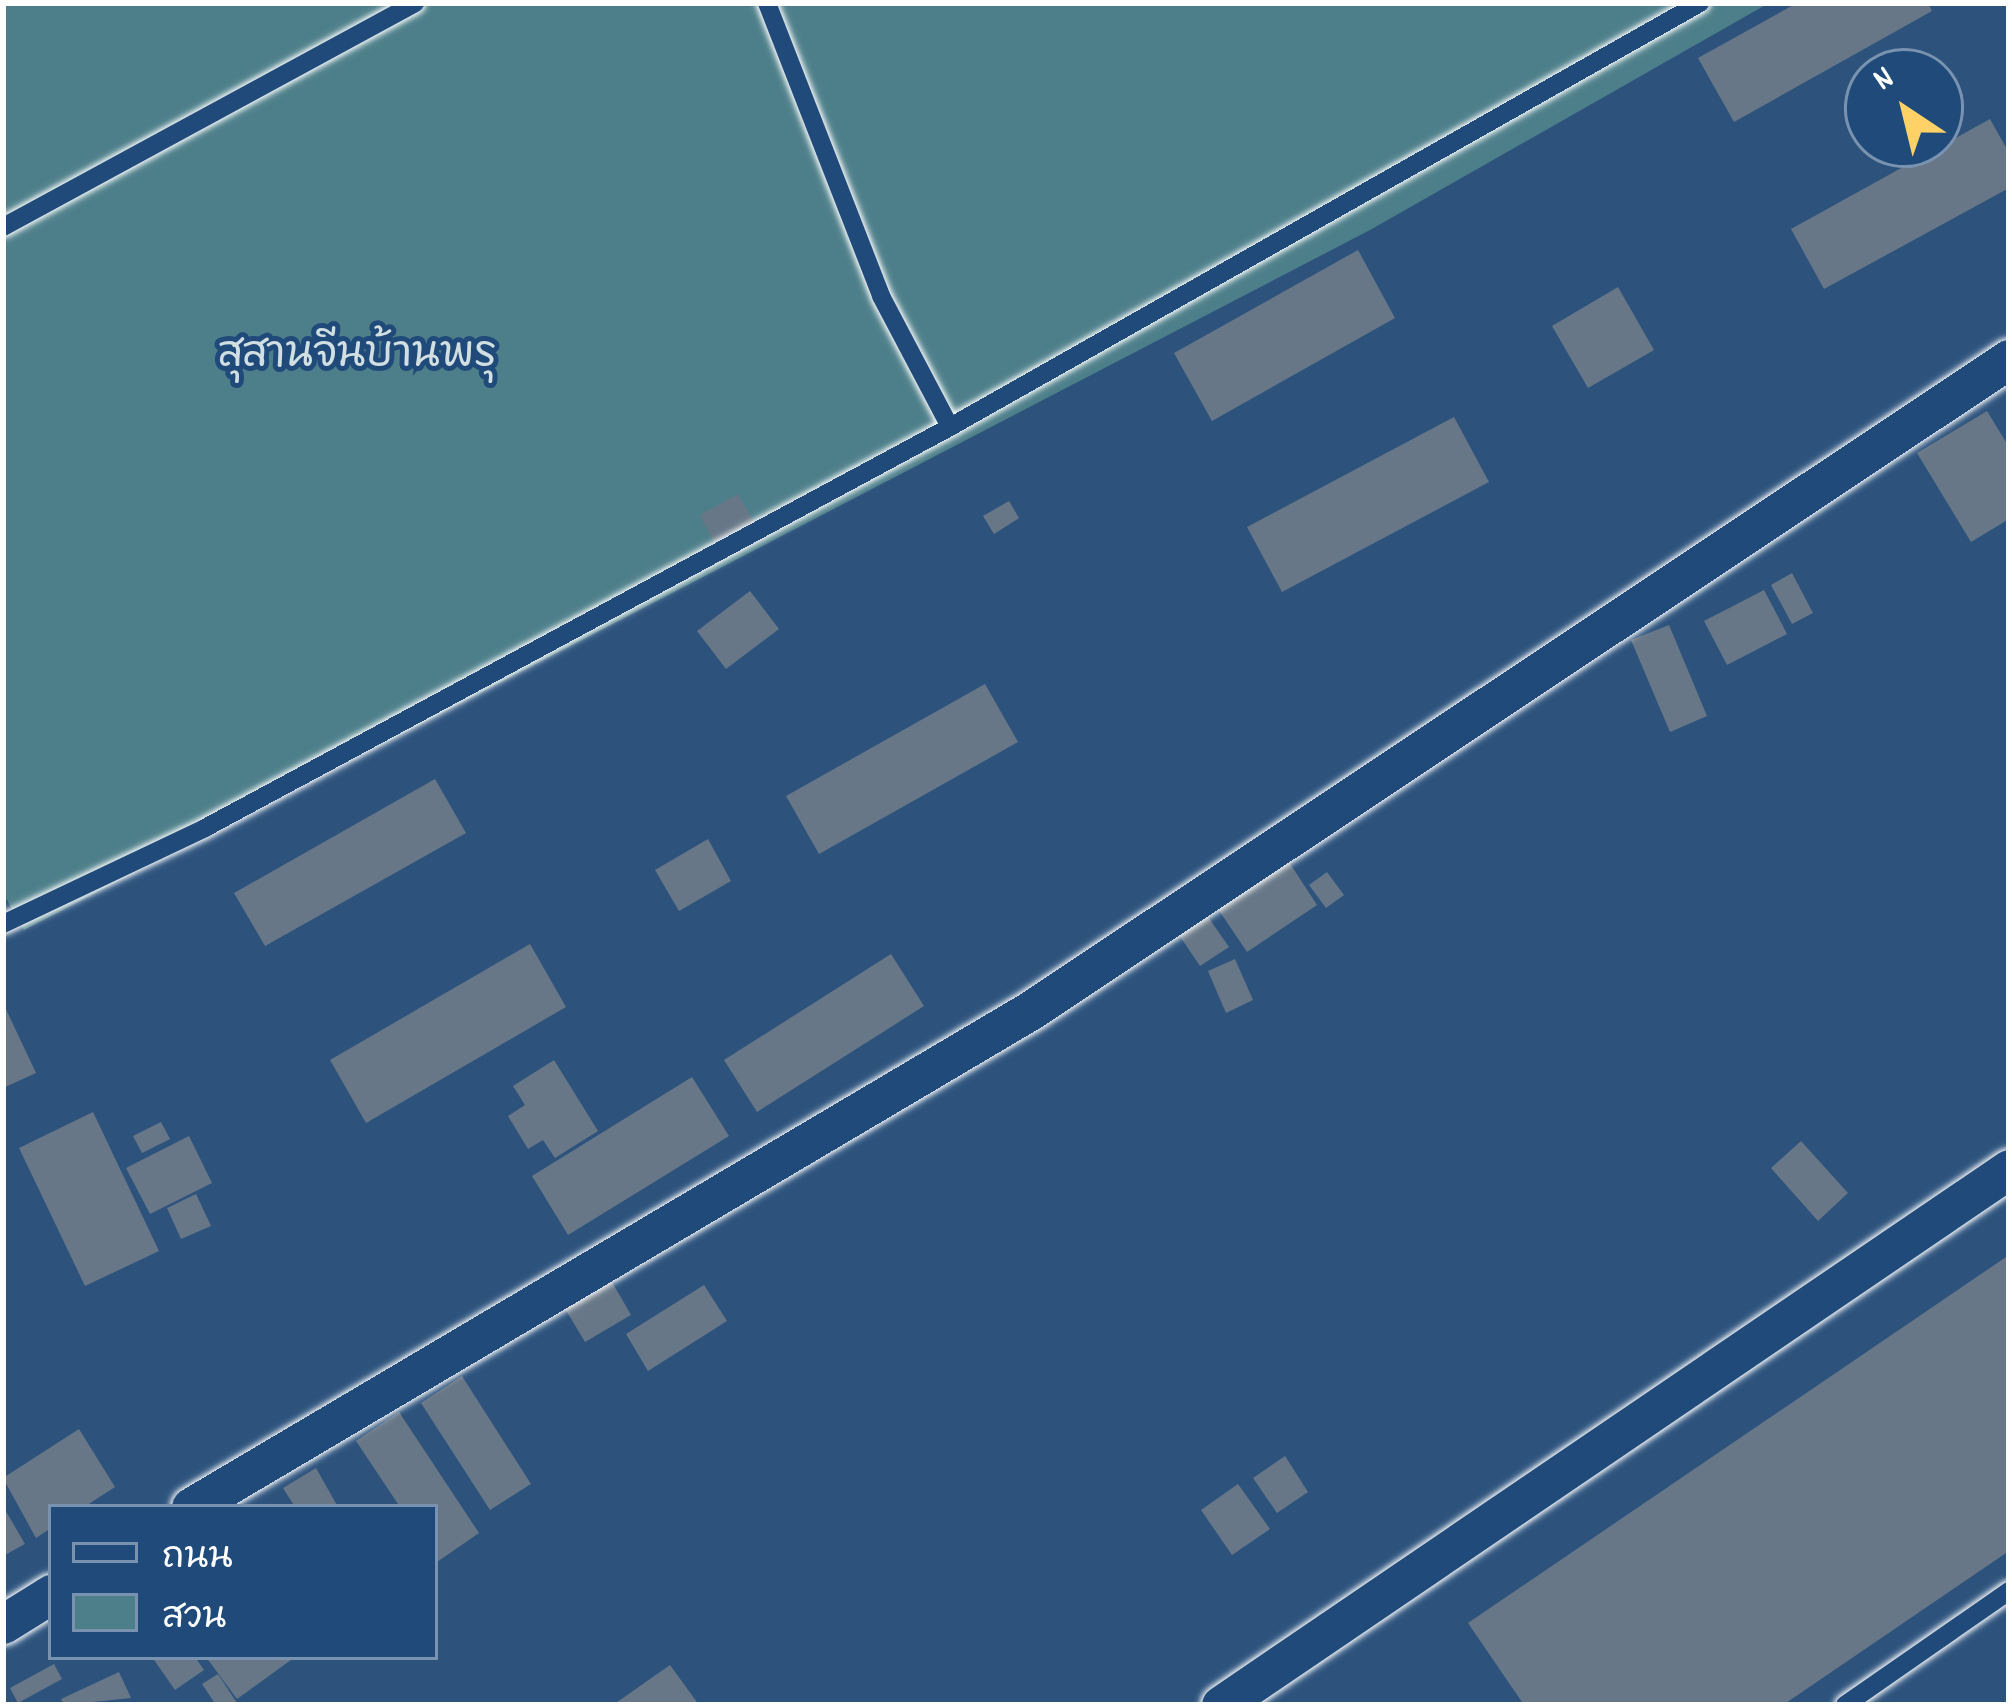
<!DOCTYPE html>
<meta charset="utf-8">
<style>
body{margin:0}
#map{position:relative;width:2012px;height:1708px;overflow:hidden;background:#2d537d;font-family:Dekko,"Playpen Sans Thai",sans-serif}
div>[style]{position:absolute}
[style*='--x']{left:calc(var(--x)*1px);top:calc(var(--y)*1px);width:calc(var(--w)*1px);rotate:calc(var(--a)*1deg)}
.green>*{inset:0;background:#4d7f8a}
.building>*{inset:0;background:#677787}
.roads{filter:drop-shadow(0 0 3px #fff) drop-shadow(0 0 3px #fff)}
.service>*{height:18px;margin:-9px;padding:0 9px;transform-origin:9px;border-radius:9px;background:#1f4a7a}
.minor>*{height:39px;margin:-19.5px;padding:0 19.5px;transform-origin:19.5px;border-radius:19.5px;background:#1f4a7a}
span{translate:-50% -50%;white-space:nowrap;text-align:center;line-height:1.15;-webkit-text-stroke:10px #1f4a7a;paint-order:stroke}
.park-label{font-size:42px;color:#d2dfe2}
.frame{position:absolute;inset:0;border:6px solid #fff;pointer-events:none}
.legend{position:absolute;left:48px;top:1504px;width:390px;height:156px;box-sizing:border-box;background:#1f4a7a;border:3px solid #7992af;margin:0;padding:15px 21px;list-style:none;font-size:36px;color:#fff}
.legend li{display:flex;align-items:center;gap:24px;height:60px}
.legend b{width:60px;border:3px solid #7992af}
.north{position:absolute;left:1844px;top:48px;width:120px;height:120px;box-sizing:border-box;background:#1f4a7a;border:3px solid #7992af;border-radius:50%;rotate:325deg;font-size:33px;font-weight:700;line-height:48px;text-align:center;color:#fff}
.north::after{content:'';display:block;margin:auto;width:42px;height:54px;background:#ffd166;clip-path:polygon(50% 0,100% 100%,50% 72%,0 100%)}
</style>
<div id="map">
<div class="green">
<i style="clip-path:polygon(3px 3px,1769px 3px,1370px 230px,24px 930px,3px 893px)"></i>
</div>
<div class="building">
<i style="clip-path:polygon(1797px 3px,1928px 3px,1932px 11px,1734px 122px,1698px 58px)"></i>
<i style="clip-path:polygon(1990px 119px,2009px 153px,2009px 188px,1824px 289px,1791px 229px)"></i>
<i style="clip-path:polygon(1358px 250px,1395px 318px,1212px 421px,1174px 353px)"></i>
<i style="clip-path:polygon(1618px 287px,1654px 350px,1588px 388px,1552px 326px)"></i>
<i style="clip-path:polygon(1987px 411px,2009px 447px,2009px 519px,1971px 542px,1917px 453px)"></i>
<i style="clip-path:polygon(1454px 417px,1489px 482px,1282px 592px,1247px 527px)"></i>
<i style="clip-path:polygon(738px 494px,754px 522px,714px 542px,700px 515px)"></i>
<i style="clip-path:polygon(1009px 501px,1019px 518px,994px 534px,983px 516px)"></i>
<i style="clip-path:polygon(1792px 573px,1813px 613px,1792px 624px,1771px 585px)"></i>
<i style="clip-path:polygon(1764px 590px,1787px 634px,1727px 665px,1704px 621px)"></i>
<i style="clip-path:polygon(750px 591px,779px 629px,726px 669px,697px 631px)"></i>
<i style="clip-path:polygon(1669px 625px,1707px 716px,1670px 732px,1631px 640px)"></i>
<i style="clip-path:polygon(985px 684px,1018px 742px,819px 854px,786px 796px)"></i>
<i style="clip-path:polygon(435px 779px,466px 833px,265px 946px,234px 893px)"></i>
<i style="clip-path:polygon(708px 839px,731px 881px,679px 911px,655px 870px)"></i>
<i style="clip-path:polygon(1287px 859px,1317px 905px,1247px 952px,1216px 906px)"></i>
<i style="clip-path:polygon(1327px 872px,1344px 895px,1326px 908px,1309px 885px)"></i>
<i style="clip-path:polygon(1206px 914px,1229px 947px,1200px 966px,1177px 932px)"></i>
<i style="clip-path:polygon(530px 944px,566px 1007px,366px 1123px,330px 1060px)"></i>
<i style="clip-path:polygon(891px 954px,924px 1006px,757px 1112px,724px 1060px)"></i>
<i style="clip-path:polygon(1235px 959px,1253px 1000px,1226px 1013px,1208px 971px)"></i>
<i style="clip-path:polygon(3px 1003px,36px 1073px,3px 1088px)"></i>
<i style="clip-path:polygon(554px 1060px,598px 1131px,555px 1158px,543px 1140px,528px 1149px,508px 1116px,525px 1105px,513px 1086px)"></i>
<i style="clip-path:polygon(692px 1077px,729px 1136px,568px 1235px,532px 1176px)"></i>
<i style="clip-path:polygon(93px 1112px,159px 1251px,85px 1286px,19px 1148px)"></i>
<i style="clip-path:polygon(161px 1122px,170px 1139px,142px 1153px,133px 1136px)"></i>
<i style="clip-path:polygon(189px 1136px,212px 1183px,150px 1214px,126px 1168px)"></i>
<i style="clip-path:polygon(1801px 1141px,1848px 1193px,1818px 1221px,1771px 1168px)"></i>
<i style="clip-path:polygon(196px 1194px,211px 1226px,181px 1239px,167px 1208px)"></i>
<i style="clip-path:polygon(2009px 1255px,2009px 1551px,1783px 1705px,1524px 1705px,1468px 1623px)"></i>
<i style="clip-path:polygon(608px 1275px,631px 1315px,585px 1342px,561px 1302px)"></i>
<i style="clip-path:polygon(704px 1285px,727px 1321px,648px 1371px,626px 1334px)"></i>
<i style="clip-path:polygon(462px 1376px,531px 1484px,490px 1510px,421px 1403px)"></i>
<i style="clip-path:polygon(399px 1412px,479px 1533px,437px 1562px,435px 1507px,400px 1507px,356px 1441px)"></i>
<i style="clip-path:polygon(79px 1429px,115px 1487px,84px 1507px,51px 1507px,51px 1528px,36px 1538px,3px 1478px)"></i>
<i style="clip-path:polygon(1285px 1456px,1308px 1492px,1277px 1513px,1253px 1478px)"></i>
<i style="clip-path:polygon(316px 1468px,338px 1507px,295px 1507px,283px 1488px)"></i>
<i style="clip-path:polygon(1238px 1484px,1270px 1529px,1232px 1555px,1201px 1510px)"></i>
<i style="clip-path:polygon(3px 1506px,25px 1544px,3px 1556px)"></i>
<i style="clip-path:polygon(152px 1657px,195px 1657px,204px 1670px,175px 1690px)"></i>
<i style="clip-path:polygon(206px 1657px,295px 1657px,237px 1699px)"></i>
<i style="clip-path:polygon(54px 1664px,62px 1679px,18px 1703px,10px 1688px)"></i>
<i style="clip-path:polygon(670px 1665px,699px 1705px,613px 1705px)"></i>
<i style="clip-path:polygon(119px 1672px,131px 1698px,64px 1705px,61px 1699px)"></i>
<i style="clip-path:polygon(218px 1674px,237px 1703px,234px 1705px,216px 1705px,202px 1684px)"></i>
</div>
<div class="roads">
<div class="service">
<i style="--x:767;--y:3;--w:314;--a:68.7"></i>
<i style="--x:881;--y:296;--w:148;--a:62.2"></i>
<i style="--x:3;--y:227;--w:469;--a:-28.5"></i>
<i style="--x:3;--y:924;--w:224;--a:-25.4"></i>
<i style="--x:205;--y:828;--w:846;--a:-28.29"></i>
<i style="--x:950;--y:427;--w:862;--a:-29.48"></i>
<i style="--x:1845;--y:1705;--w:200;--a:-34.8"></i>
</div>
<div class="minor">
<i style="--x:191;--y:1507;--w:976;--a:-30.61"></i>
<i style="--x:1031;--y:1010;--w:1175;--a:-33.65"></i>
<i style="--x:3;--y:1624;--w:57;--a:-32"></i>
<i style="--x:1221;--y:1705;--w:953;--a:-34.22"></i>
</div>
</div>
<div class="park-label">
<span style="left:357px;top:358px">สุสานจีนบ้านพรุ</span>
</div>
<div class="frame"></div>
<ul class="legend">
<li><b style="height:15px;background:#1f4a7a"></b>ถนน</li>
<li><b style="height:33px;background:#4d7f8a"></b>สวน</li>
</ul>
<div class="north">N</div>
</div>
